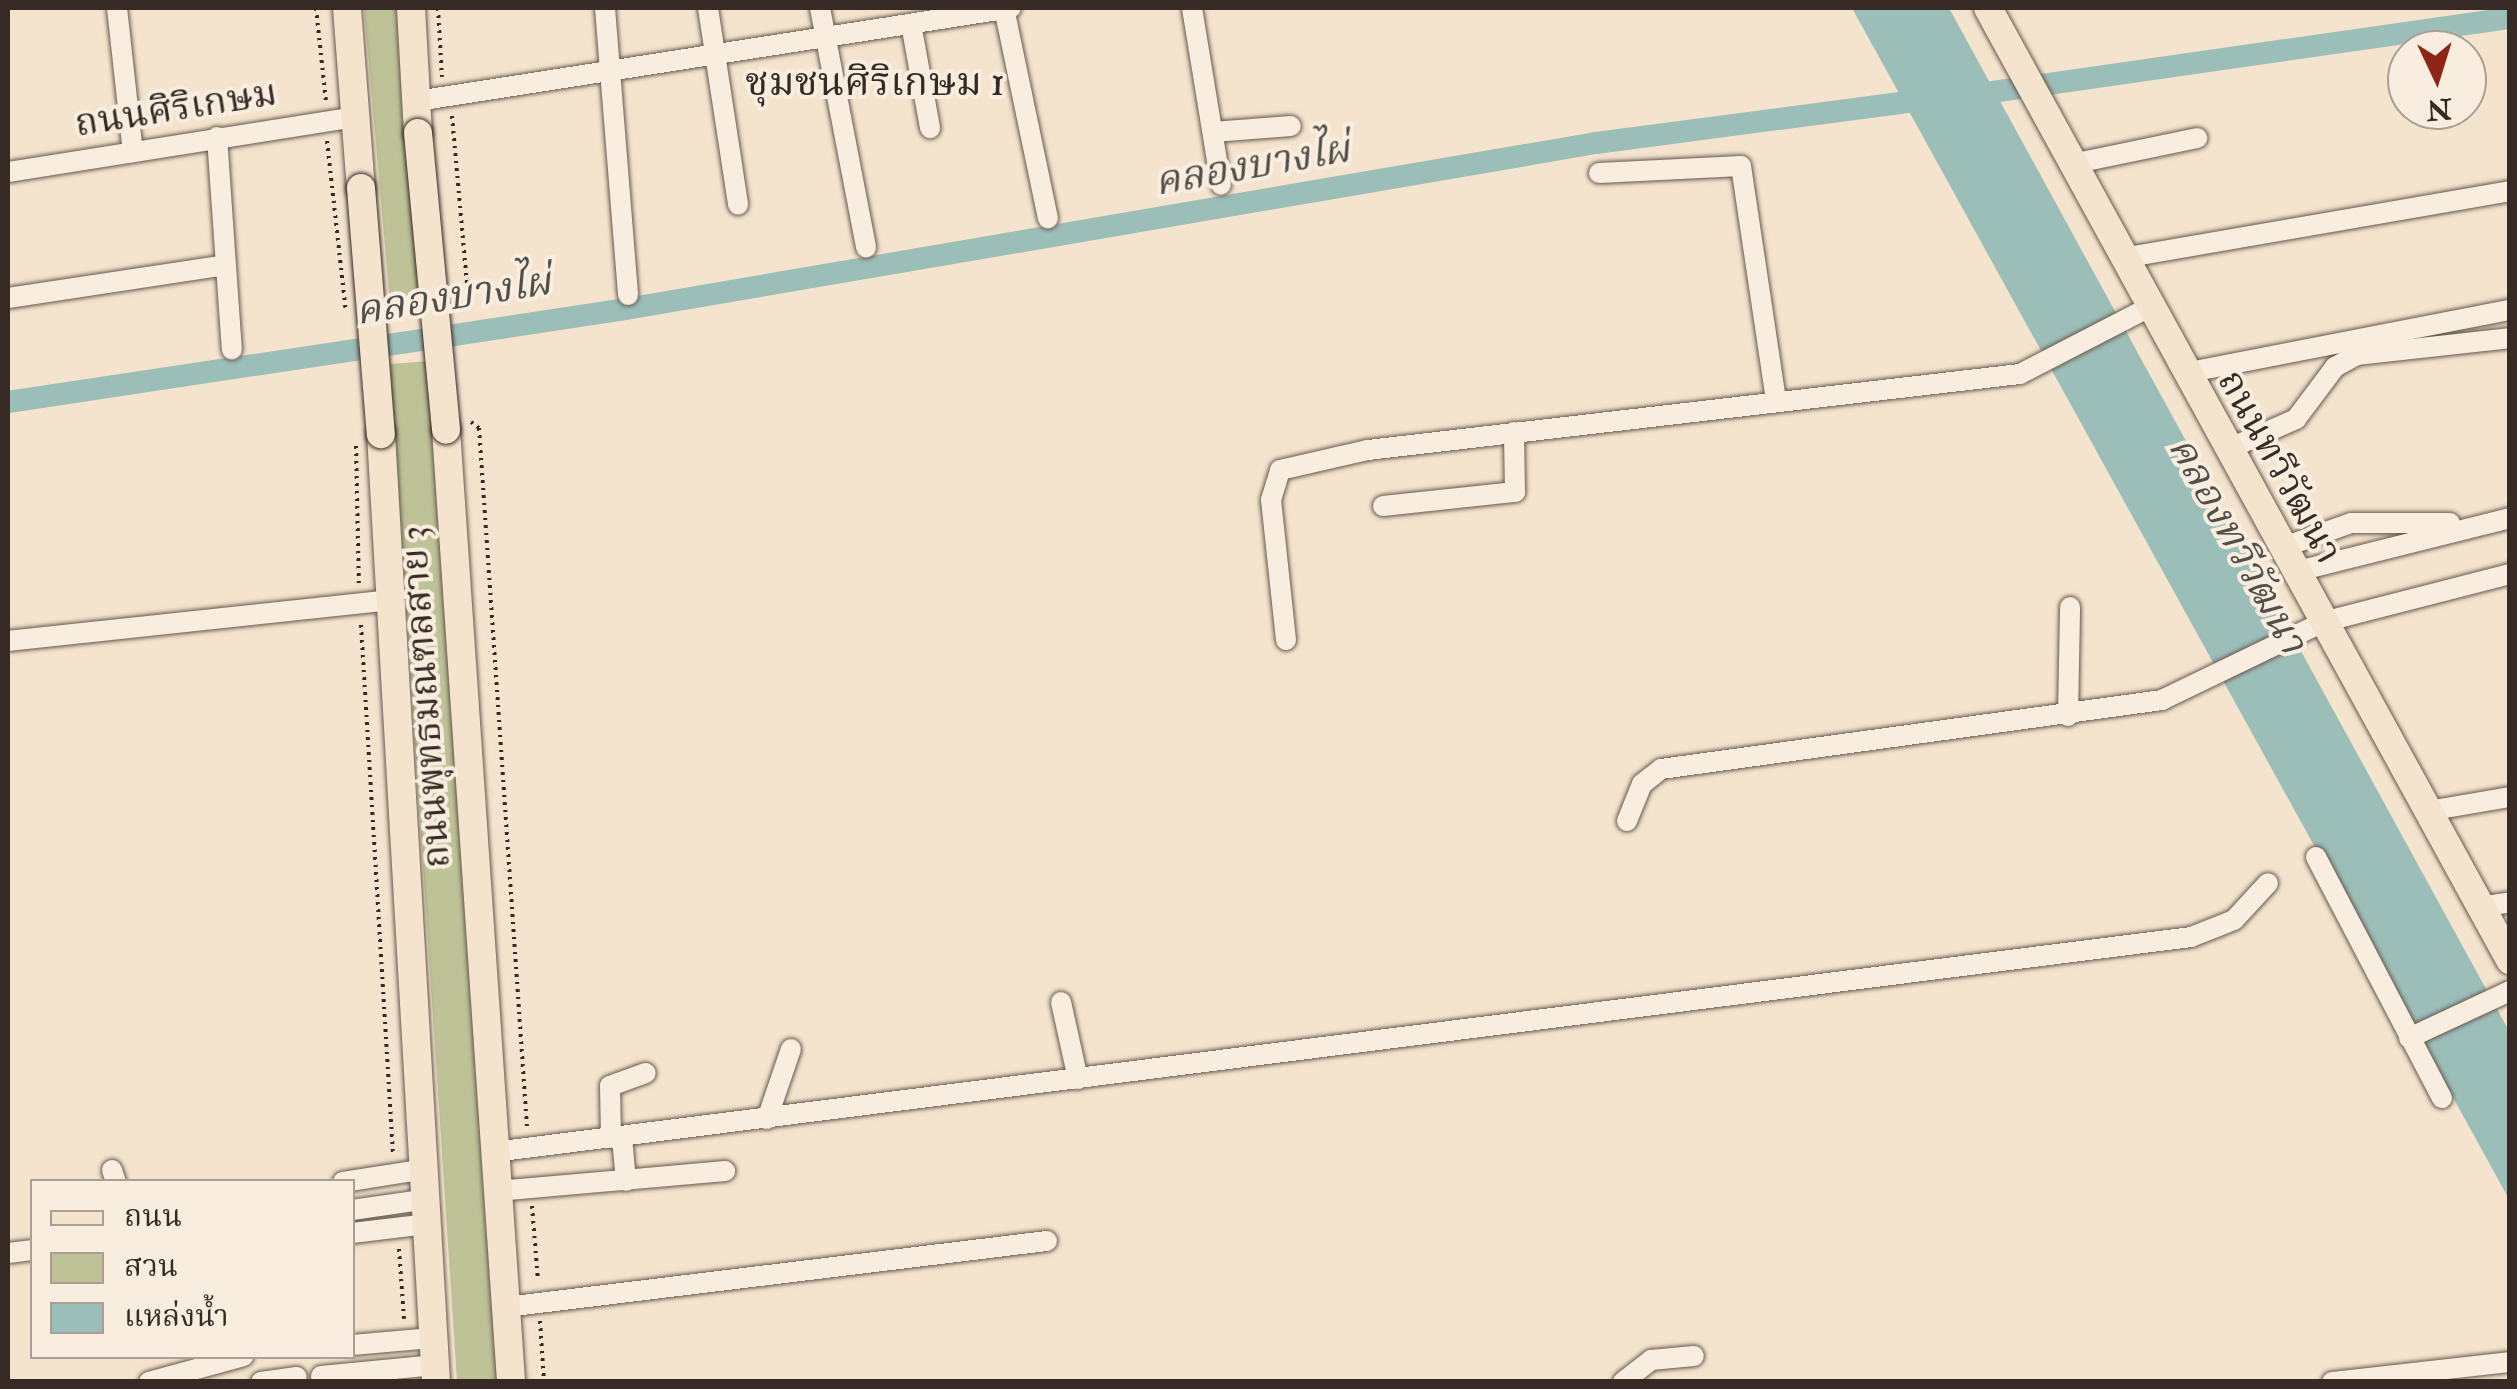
<!DOCTYPE html>
<meta charset="utf-8">
<style>
body{margin:0}
#map{position:relative;width:2517px;height:1389px;overflow:hidden;background:#f4e4cd;font-family:"IM FELL Double Pica","Noto Serif Thai",serif}
div>[style]{position:absolute}
[style*='--x']{left:calc(var(--x)*1px);top:calc(var(--y)*1px);width:calc(var(--w)*1px);rotate:calc(var(--a)*1deg)}
.green>*{inset:0;background:#bec397}
.water>*{inset:0;background:#9cbeb9}
.canal>*{height:22px;margin:-11px;padding:0 11px;transform-origin:11px;border-radius:11px;background:#9cbeb9}
.path>*{height:4px;margin-top:-2px;transform-origin:0;background:repeating-linear-gradient(90deg,#372a24 0 2.5px,transparent 0 7.5px)}
.roads{filter:drop-shadow(0 0 2px #66584e) drop-shadow(0 0 2px #66584e)}
.minor>*{height:20px;margin:-10px;padding:0 10px;transform-origin:10px;border-radius:10px;background:#f8edde}
.major>*{height:28px;margin:-14px;padding:0 14px;transform-origin:14px;border-radius:14px;background:#f4e4cd}
.bridges{filter:drop-shadow(0 0 2px #372a24) drop-shadow(0 0 2px #372a24)}
.major-bridge>*{height:28px;margin:-14px;padding:0 14px;transform-origin:14px;border-radius:14px;background:#f4e4cd}
span{translate:-50% -50%;white-space:nowrap;text-align:center;line-height:1.15;-webkit-text-stroke:8px #f8edde;paint-order:stroke}
.street-label{font-size:38px;color:#372a24}
.neighbourhood-label{font-size:40px;color:#372a24}
.water-label{font-size:40px;color:#504f49;font-style:italic}
.frame{position:absolute;inset:0;border:10px solid #372a24;pointer-events:none}
.legend{position:absolute;left:30px;top:1179px;width:325px;height:180px;box-sizing:border-box;background:#f8edde;border:2px solid #ab9f94;margin:0;padding:12px 18px;list-style:none;font-size:30px;color:#372a24}
.legend li{display:flex;align-items:center;gap:20px;height:50px}
.legend b{width:50px;border:2px solid #ab9f94}
.north{position:absolute;left:2387px;top:30px;width:100px;height:100px;box-sizing:border-box;background:#f8edde;border:2px solid #ab9f94;border-radius:50%;rotate:176deg;font-size:28px;font-weight:700;line-height:40px;text-align:center;color:#372a24}
.north::after{content:'';display:block;margin:auto;width:35px;height:45px;background:#8f2418;clip-path:polygon(50% 0,100% 100%,50% 72%,0 100%)}
</style>
<div id="map">
<div class="green">
<i style="clip-path:polygon(364px 8px,399px 8px,423px 302px,390px 304px)"></i>
<i style="clip-path:polygon(430px 361px,501px 1381px,457px 1381px,390px 364px)"></i>
</div>
<div class="water">
<i style="clip-path:polygon(1852px 8px,1949px 8px,2509px 1031px,2509px 1199px)"></i>
</div>
<div class="canal">
<i style="--x:1964;--y:96;--w:552;--a:-8.13"></i>
<i style="--x:8;--y:402;--w:619;--a:-8.55"></i>
<i style="--x:620;--y:310;--w:990;--a:-9.71"></i>
<i style="--x:1596;--y:143;--w:339;--a:-7.5"></i>
</div>
<div class="path">
<i style="--x:316;--y:8;--w:95;--a:83.9"></i>
<i style="--x:438;--y:8;--w:69;--a:86.7"></i>
<i style="--x:452;--y:116;--w:182;--a:84.9"></i>
<i style="--x:468;--y:297;--w:11;--a:128"></i>
<i style="--x:327;--y:141;--w:172;--a:83.7"></i>
<i style="--x:471;--y:422;--w:10;--a:37"></i>
<i style="--x:479;--y:428;--w:701;--a:86.07"></i>
<i style="--x:356;--y:446;--w:139;--a:88.8"></i>
<i style="--x:361;--y:625;--w:530;--a:86.54"></i>
<i style="--x:532;--y:1206;--w:75;--a:85.4"></i>
<i style="--x:399;--y:1249;--w:70;--a:85.9"></i>
<i style="--x:540;--y:1321;--w:61;--a:86.2"></i>
</div>
<div class="roads">
<div class="minor">
<i style="--x:117;--y:8;--w:145;--a:83.7"></i>
<i style="--x:605;--y:8;--w:288;--a:85.4"></i>
<i style="--x:708;--y:8;--w:199;--a:81.3"></i>
<i style="--x:820;--y:8;--w:244;--a:79.1"></i>
<i style="--x:1004;--y:8;--w:215;--a:78.2"></i>
<i style="--x:1192;--y:8;--w:179;--a:80.7"></i>
<i style="--x:911;--y:24;--w:106;--a:79.6"></i>
<i style="--x:417;--y:101;--w:601;--a:-8.9"></i>
<i style="--x:1213;--y:132;--w:78;--a:-4.4"></i>
<i style="--x:217;--y:137;--w:213;--a:86"></i>
<i style="--x:2072;--y:164;--w:128;--a:-11.7"></i>
<i style="--x:8;--y:172;--w:352;--a:-9"></i>
<i style="--x:1599;--y:173;--w:142;--a:-2.8"></i>
<i style="--x:1741;--y:166;--w:238;--a:81.5"></i>
<i style="--x:2123;--y:258;--w:393;--a:-9.8"></i>
<i style="--x:8;--y:298;--w:220;--a:-8.6"></i>
<i style="--x:2185;--y:373;--w:331;--a:-11"></i>
<i style="--x:2226;--y:450;--w:77;--a:-23.9"></i>
<i style="--x:2296;--y:419;--w:65;--a:-53.1"></i>
<i style="--x:2335;--y:367;--w:25;--a:-29"></i>
<i style="--x:2357;--y:355;--w:154;--a:-6.3"></i>
<i style="--x:1383;--y:506;--w:133;--a:-6.1"></i>
<i style="--x:1515;--y:492;--w:60;--a:-91"></i>
<i style="--x:2281;--y:548;--w:74;--a:-19.7"></i>
<i style="--x:2351;--y:523;--w:99;--a:0"></i>
<i style="--x:2294;--y:572;--w:223;--a:-14"></i>
<i style="--x:1286;--y:640;--w:141;--a:-96.1"></i>
<i style="--x:1271;--y:500;--w:31;--a:-73"></i>
<i style="--x:1280;--y:470;--w:90;--a:-12.8"></i>
<i style="--x:1368;--y:450;--w:656;--a:-6.65"></i>
<i style="--x:2020;--y:374;--w:146;--a:-27.3"></i>
<i style="--x:8;--y:641;--w:385;--a:-6.1"></i>
<i style="--x:2068;--y:716;--w:109;--a:-88.9"></i>
<i style="--x:2428;--y:811;--w:83;--a:-9.7"></i>
<i style="--x:1627;--y:821;--w:40;--a:-68"></i>
<i style="--x:1642;--y:784;--w:24;--a:-38"></i>
<i style="--x:1661;--y:769;--w:506;--a:-7.84"></i>
<i style="--x:2162;--y:700;--w:179;--a:-25.8"></i>
<i style="--x:2323;--y:622;--w:193;--a:-14.4"></i>
<i style="--x:2316;--y:857;--w:272;--a:62.4"></i>
<i style="--x:2480;--y:907;--w:30;--a:-9"></i>
<i style="--x:1061;--y:1002;--w:79;--a:77.6"></i>
<i style="--x:2409;--y:1038;--w:111;--a:-25"></i>
<i style="--x:767;--y:1119;--w:74;--a:-71.1"></i>
<i style="--x:611;--y:1138;--w:52;--a:-91.1"></i>
<i style="--x:610;--y:1086;--w:38;--a:-20"></i>
<i style="--x:622;--y:1138;--w:43;--a:84.7"></i>
<i style="--x:494;--y:1152;--w:1711;--a:-7.22"></i>
<i style="--x:2191;--y:937;--w:46;--a:-21.6"></i>
<i style="--x:2234;--y:920;--w:50;--a:-47.4"></i>
<i style="--x:112;--y:1170;--w:13;--a:72"></i>
<i style="--x:343;--y:1182;--w:83;--a:-9"></i>
<i style="--x:497;--y:1191;--w:229;--a:-5"></i>
<i style="--x:352;--y:1210;--w:76;--a:-8.3"></i>
<i style="--x:352;--y:1233;--w:77;--a:-6.8"></i>
<i style="--x:8;--y:1253;--w:24;--a:-7"></i>
<i style="--x:506;--y:1307;--w:545;--a:-6.96"></i>
<i style="--x:352;--y:1345;--w:80;--a:-5"></i>
<i style="--x:321;--y:1376;--w:115;--a:-5.5"></i>
<i style="--x:149;--y:1382;--w:98;--a:-15.3"></i>
<i style="--x:261;--y:1382;--w:36;--a:-8"></i>
<i style="--x:1623;--y:1382;--w:36;--a:-38"></i>
<i style="--x:1651;--y:1360;--w:43;--a:-5.3"></i>
<i style="--x:2332;--y:1382;--w:179;--a:-6.4"></i>
</div>
<div class="major">
<i style="--x:347;--y:8;--w:181;--a:85.6"></i>
<i style="--x:411;--y:8;--w:125;--a:86.8"></i>
<i style="--x:1988;--y:8;--w:1086;--a:61.26"></i>
<i style="--x:446;--y:430;--w:954;--a:86.09"></i>
<i style="--x:381;--y:434;--w:950;--a:86.68"></i>
</div>
</div>
<div class="bridges">
<div class="major-bridge">
<i style="--x:418;--y:133;--w:298;--a:84.6"></i>
<i style="--x:361;--y:188;--w:247;--a:85.4"></i>
</div>
</div>
<div class="street-label">
<span style="left:176px;top:109px;rotate:-9deg">ถนนศิริเกษม</span>
<span style="left:2279px;top:467px;rotate:61deg">ถนนทวีวัฒนา</span>
<span style="left:426px;top:697px;rotate:-94deg">ถนนพุทธมณฑลสาย 3</span>
</div>
<div class="neighbourhood-label">
<span style="left:875px;top:83px">ชุมชนศิริเกษม 1</span>
</div>
<div class="water-label">
<span style="left:1252px;top:166px;rotate:-10deg">คลองบางไผ่</span>
<span style="left:453px;top:297px;rotate:-9deg">คลองบางไผ่</span>
<span style="left:2237px;top:545px;rotate:61deg">คลองทวีวัฒนา</span>
</div>
<div class="frame"></div>
<ul class="legend">
<li><b style="height:12px;background:#f4e4cd"></b>ถนน</li>
<li><b style="height:28px;background:#bec397"></b>สวน</li>
<li><b style="height:28px;background:#9cbeb9"></b>แหล่งน้ำ</li>
</ul>
<div class="north">N</div>
</div>
